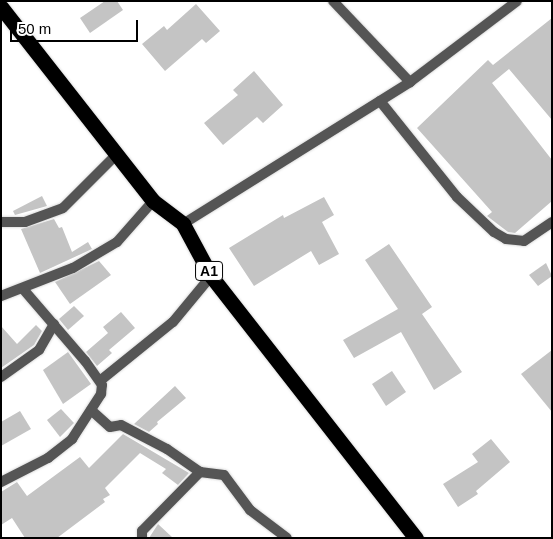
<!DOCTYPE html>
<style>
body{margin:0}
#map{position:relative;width:553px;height:539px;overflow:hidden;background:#fff;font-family:Arial,sans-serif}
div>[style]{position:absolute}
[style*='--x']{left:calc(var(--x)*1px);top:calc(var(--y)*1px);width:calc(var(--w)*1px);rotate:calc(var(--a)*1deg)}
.building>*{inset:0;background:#c4c4c4}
.roads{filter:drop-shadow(0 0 1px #dbdbdb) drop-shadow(0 0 1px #dbdbdb)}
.street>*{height:10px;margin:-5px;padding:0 5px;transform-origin:5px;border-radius:5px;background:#555}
.highway>*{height:15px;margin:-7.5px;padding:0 7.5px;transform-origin:7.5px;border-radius:7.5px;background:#000}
span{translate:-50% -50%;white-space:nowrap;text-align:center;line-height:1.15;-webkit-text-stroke:4px #fff;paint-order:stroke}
.shield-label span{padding:1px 4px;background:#fff;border:1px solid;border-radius:4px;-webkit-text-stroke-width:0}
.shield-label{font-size:14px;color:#000;font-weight:700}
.frame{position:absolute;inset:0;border:2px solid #000;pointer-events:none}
.scale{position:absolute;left:10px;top:20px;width:128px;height:22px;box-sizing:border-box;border:2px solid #000;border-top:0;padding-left:6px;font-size:15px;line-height:18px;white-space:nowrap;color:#000;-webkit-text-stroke:4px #fff;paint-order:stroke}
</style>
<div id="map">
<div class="building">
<i style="clip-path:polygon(105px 1px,117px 1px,123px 10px,90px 33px,80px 18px)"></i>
<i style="clip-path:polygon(196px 4px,220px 31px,206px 43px,202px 39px,165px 71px,142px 44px,164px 26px,167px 30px)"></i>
<i style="clip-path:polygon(552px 18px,552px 120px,509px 69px,492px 83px,552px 160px,552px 201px,515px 233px,508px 232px,487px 216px,492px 212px,417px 128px,488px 60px,493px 65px)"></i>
<i style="clip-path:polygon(254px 71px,283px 105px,263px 123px,257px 117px,223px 145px,204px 123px,238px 95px,233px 90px)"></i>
<i style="clip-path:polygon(42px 196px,47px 206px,15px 215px,13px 211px)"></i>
<i style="clip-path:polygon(324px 197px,334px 215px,322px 222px,339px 254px,319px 265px,311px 251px,254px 286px,229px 248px,283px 215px,284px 218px)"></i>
<i style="clip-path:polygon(54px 219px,59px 228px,62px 227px,72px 252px,88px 242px,92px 249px,40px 273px,21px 229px)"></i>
<i style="clip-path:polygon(389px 244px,432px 307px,422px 314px,462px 372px,434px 390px,401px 332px,354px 358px,343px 340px,398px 309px,365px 260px)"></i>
<i style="clip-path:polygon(99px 261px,111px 275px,70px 304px,55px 282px)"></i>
<i style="clip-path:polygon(546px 263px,552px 276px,538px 286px,529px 275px)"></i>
<i style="clip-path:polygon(74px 306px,84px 316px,68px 330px,59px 319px)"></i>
<i style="clip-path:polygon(121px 312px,135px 328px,109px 350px,112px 353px,97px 366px,86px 352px,108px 333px,103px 327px)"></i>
<i style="clip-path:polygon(36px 325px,42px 331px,34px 345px,1px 368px,1px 326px,17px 344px)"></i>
<i style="clip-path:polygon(552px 350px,552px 412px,521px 374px)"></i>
<i style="clip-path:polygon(68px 352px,91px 384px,63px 404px,43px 370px)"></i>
<i style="clip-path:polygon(392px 371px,406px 392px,386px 406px,372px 384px)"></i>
<i style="clip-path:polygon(175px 386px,186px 398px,157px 422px,158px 424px,149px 432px,134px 424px)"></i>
<i style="clip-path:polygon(61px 409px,74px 423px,60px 437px,47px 420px)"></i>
<i style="clip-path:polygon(20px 411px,31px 429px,1px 446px,1px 422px)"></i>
<i style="clip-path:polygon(123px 434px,189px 473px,178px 485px,162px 473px,166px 469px,140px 453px,105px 488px,110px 495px,103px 499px,105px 502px,57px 538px,25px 538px,12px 518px,1px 525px,1px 492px,17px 482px,27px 496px,80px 457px,89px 468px)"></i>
<i style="clip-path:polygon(491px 439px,510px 462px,476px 491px,478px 494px,458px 507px,443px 484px,478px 462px,472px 454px)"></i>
<i style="clip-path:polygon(158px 524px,173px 538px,149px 538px)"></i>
</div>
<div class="roads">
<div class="street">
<i style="--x:333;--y:1;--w:112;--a:46.5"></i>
<i style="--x:380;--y:101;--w:123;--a:51.3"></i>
<i style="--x:457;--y:197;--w:51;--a:43.4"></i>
<i style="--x:494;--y:232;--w:14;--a:30"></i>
<i style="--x:506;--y:239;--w:18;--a:6"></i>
<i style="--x:524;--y:241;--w:34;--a:-34"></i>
<i style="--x:1;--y:222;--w:24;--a:0"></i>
<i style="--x:25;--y:222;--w:40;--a:-20.2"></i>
<i style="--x:63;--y:208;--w:76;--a:-45"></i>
<i style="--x:183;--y:224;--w:268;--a:-32"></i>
<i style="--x:410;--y:82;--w:134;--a:-37.1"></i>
<i style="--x:1;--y:296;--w:77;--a:-21.3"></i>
<i style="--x:73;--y:268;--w:51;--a:-30.6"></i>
<i style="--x:117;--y:242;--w:55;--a:-48.7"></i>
<i style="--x:1;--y:377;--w:47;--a:-35.4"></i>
<i style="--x:39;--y:350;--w:30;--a:-60"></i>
<i style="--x:101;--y:380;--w:92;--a:-38.9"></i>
<i style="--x:173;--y:322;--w:60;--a:-50.4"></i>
<i style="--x:91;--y:410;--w:25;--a:42"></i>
<i style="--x:110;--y:427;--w:11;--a:-10"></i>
<i style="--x:121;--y:425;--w:52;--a:27.6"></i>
<i style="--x:167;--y:449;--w:40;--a:34.9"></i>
<i style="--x:200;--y:472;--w:24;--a:7"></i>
<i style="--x:224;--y:475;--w:44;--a:53.4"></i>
<i style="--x:250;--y:510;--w:46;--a:37.1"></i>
<i style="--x:1;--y:482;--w:53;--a:-27.1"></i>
<i style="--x:48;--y:458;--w:31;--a:-38"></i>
<i style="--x:72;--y:439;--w:54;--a:-57.2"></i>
<i style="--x:101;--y:394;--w:9;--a:-84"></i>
<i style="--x:102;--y:385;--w:29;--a:-125"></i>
<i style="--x:85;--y:361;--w:94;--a:-130.7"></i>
<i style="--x:142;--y:538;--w:7;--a:-90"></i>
<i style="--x:142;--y:531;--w:83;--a:-45.5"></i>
</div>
<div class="highway">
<i style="--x:1;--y:7;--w:246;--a:51.9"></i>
<i style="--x:153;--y:201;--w:38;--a:37"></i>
<i style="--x:183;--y:224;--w:59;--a:61.7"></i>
<i style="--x:211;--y:276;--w:333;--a:52"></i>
</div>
</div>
<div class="shield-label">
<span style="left:209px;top:271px">A1</span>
</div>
<div class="frame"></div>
<div class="scale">50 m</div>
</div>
